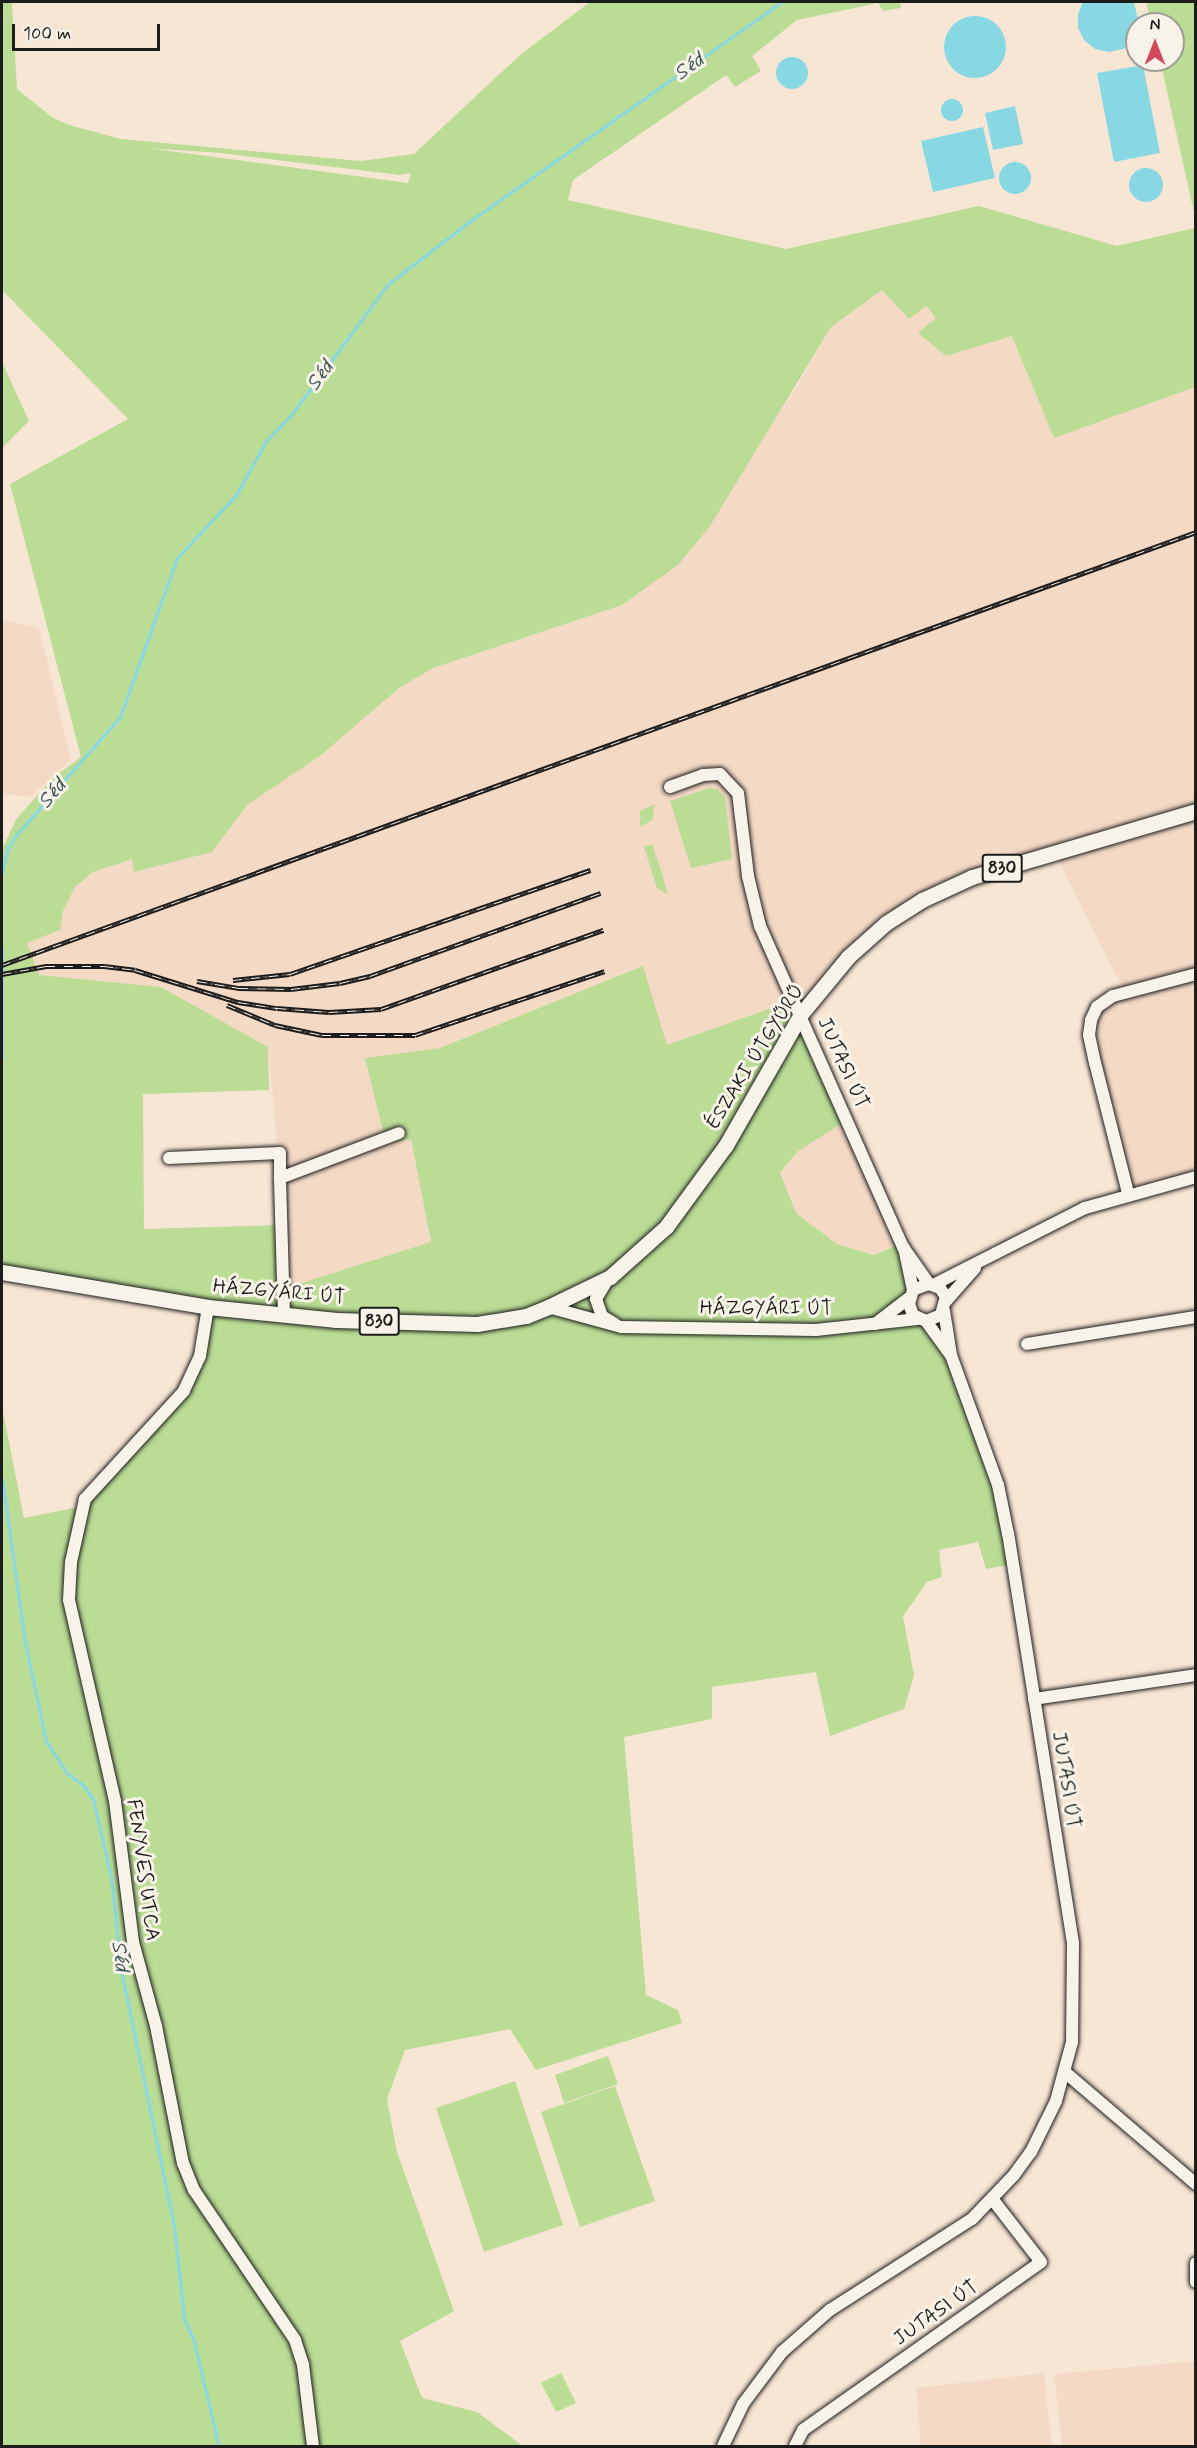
<!DOCTYPE html>
<meta charset="utf-8">
<style>
body{margin:0}
#map{position:relative;width:1197px;height:2448px;overflow:hidden;background:#f8e6d5;font-family:Mynerve,sans-serif}
div>[style]{position:absolute}
[style*='--x']{left:calc(var(--x)*1px);top:calc(var(--y)*1px);width:calc(var(--w)*1px);rotate:calc(var(--a)*1deg)}
.built>*{inset:0;background:#f4d9c5}
.green>*{inset:0;background:#badc95}
.water>*{inset:0;background:#88d8e3}
.round{border-radius:50%}
.stream>*{height:3px;margin:-1.5px;padding:0 1.5px;transform-origin:1.5px;border-radius:1.5px;background:#88d8e3}
.roads{filter:drop-shadow(0 0 2px #1c1c1c) drop-shadow(0 0 2px #1c1c1c)}
.minor>*{height:12px;margin:-6px;padding:0 6px;transform-origin:6px;border-radius:6px;background:#f7f3e8}
.major>*{height:15px;margin:-7.5px;padding:0 7.5px;transform-origin:7.5px;border-radius:7.5px;background:#f7f3e8}
.rail>*{height:5px;margin-top:-2.5px;transform-origin:0;background:repeating-linear-gradient(90deg,#f7f3e8 0 9px,#1c1c1c 0 18px);box-sizing:border-box;border-block:2px solid #1c1c1c}
span{translate:-50% -50%;white-space:nowrap;text-align:center;line-height:1.15;-webkit-text-stroke:6px #f7f3e8;paint-order:stroke}
.shield-label span{padding:2px 4px;background:#f7f3e8;border:2px solid;border-radius:4px;-webkit-text-stroke-width:0}
.shield-label{font-size:18px;color:#1c1c1c;font-weight:700}
.street-label{font-size:20px;color:#1c1c1c}
.water-label{font-size:21px;color:#3c5458;font-style:italic}
.frame{position:absolute;inset:0;border:3px solid #1c1c1c;pointer-events:none}
.north{position:absolute;left:1125px;top:12px;width:60px;height:60px;box-sizing:border-box;background:#f7f3e8;border:2px solid #9f9d96;border-radius:50%;rotate:0deg;font-size:16px;font-weight:700;line-height:24px;text-align:center;color:#1c1c1c}
.north::after{content:'';display:block;margin:auto;width:21px;height:27px;background:#d1495b;clip-path:polygon(50% 0,100% 100%,50% 72%,0 100%)}
.scale{position:absolute;left:12px;top:24px;width:148px;height:27px;box-sizing:border-box;border:3px solid #1c1c1c;border-top:0;padding-left:8px;font-size:18px;line-height:21px;white-space:nowrap;color:#1c1c1c;-webkit-text-stroke:4px #f7f3e8;paint-order:stroke}
</style>
<div id="map">
<div class="built">
<i style="clip-path:polygon(882px 290px,909px 318px,925px 306px,937px 318px,919px 333px,946px 356px,1012px 336px,1054px 437px,1195px 387px,1195px 1176px,1128px 1190px,1090px 1035px,1094px 1013px,1125px 993px,1056px 855px,976px 878px,871px 934px,804px 1016px,774px 1007px,667px 1045px,642px 966px,440px 1048px,365px 1058px,386px 1144px,411px 1138px,431px 1243px,282px 1289px,278px 1155px,268px 1047px,161px 987px,39px 975px,27px 942px,60px 930px,63px 911px,75px 887px,93px 872px,132px 858px,134px 872px,212px 852px,247px 805px,320px 756px,399px 688px,433px 668px,622px 605px,791px 397px,831px 327px)"></i>
<i style="clip-path:polygon(2px 619px,39px 628px,71px 759px,31px 797px,2px 794px)"></i>
<i style="clip-path:polygon(850px 1118px,903px 1243px,875px 1255px,837px 1244px,796px 1213px,780px 1173px,797px 1152px)"></i>
<i style="clip-path:polygon(1195px 2361px,1195px 2446px,1062px 2446px,1054px 2374px)"></i>
<i style="clip-path:polygon(1044px 2373px,1052px 2446px,921px 2446px,916px 2388px)"></i>
</div>
<div class="green">
<i style="clip-path:polygon(evenodd,2px 2px,12px 2px,17px 89px,52px 117px,69px 125px,121px 139px,361px 161px,414px 154px,520px 55px,590px 2px,900px 2px,901px 8px,883px 11px,878px 3px,797px 20px,752px 56px,761px 71px,735px 87px,726px 75px,573px 180px,568px 200px,786px 249px,979px 206px,1117px 246px,1195px 228px,1195px 387px,1054px 438px,1012px 336px,946px 356px,918px 333px,936px 318px,926px 306px,909px 319px,882px 290px,831px 327px,710px 526px,678px 565px,622px 605px,433px 668px,399px 688px,320px 756px,247px 805px,212px 852px,134px 872px,132px 859px,93px 872px,75px 887px,63px 911px,60px 930px,27px 943px,39px 975px,161px 987px,268px 1047px,269px 1090px,143px 1094px,144px 1229px,280px 1225px,283px 1289px,431px 1242px,411px 1139px,386px 1144px,365px 1058px,440px 1048px,643px 966px,667px 1045px,774px 1007px,791px 1010px,850px 1118px,797px 1152px,780px 1173px,796px 1213px,837px 1244px,874px 1255px,903px 1243px,912px 1290px,878px 1321px,926px 1323px,955px 1364px,1000px 1486px,1014px 1564px,986px 1569px,978px 1542px,939px 1550px,942px 1577px,927px 1582px,903px 1616px,914px 1675px,904px 1709px,830px 1736px,816px 1672px,712px 1687px,712px 1719px,624px 1737px,646px 1995px,678px 2010px,682px 2023px,536px 2070px,510px 2029px,405px 2050px,387px 2099px,397px 2152px,454px 2311px,400px 2341px,422px 2398px,477px 2412px,523px 2446px,2px 2446px,2px 1407px,24px 1518px,83px 1506px,185px 1391px,210px 1307px,2px 1272px,2px 849px,17px 818px,53px 778px,81px 757px,10px 484px,128px 419px,2px 290px,2px 2px,147px 148px,220px 153px,400px 175px,411px 173px,408px 183px,147px 148px)"></i>
<i style="clip-path:polygon(1146px 2px,1195px 2px,1195px 217px,1160px 60px,1173px 60px,1173px 24px,1151px 24px)"></i>
<i style="clip-path:polygon(2px 362px,29px 421px,2px 448px)"></i>
<i style="clip-path:polygon(709px 788px,717px 789px,725px 797px,732px 859px,691px 868px,670px 801px)"></i>
<i style="clip-path:polygon(655px 804px,652px 821px,640px 826px,640px 811px)"></i>
<i style="clip-path:polygon(652px 844px,664px 880px,668px 895px,657px 888px,644px 847px)"></i>
<i style="clip-path:polygon(608px 2056px,618px 2084px,564px 2103px,555px 2075px)"></i>
<i style="clip-path:polygon(515px 2081px,563px 2225px,484px 2252px,436px 2108px)"></i>
<i style="clip-path:polygon(615px 2086px,655px 2201px,580px 2227px,541px 2112px)"></i>
<i style="clip-path:polygon(561px 2373px,576px 2403px,556px 2412px,541px 2383px)"></i>
</div>
<div class="water">
<i style="clip-path:polygon(1083px 2px,1134px 2px,1139px 24px,1134px 40px,1123px 49px,1109px 52px,1095px 49px,1084px 40px,1078px 28px,1078px 14px)"></i>
<i class="round" style="left:944px;top:16px;width:62px;height:62px"></i>
<i class="round" style="left:776px;top:57px;width:32px;height:32px"></i>
<i style="clip-path:polygon(1143px 65px,1160px 153px,1114px 162px,1097px 73px)"></i>
<i class="round" style="left:941px;top:99px;width:22px;height:22px"></i>
<i style="clip-path:polygon(1015px 106px,1023px 144px,993px 150px,985px 113px)"></i>
<i style="clip-path:polygon(983px 127px,995px 178px,933px 192px,921px 141px)"></i>
<i class="round" style="left:999px;top:162px;width:32px;height:32px"></i>
<i class="round" style="left:1129px;top:168px;width:34px;height:34px"></i>
</div>
<div class="stream">
<i style="--x:2;--y:873;--w:24;--a:-78"></i>
<i style="--x:7;--y:850;--w:17;--a:-59"></i>
<i style="--x:16;--y:835;--w:157;--a:-48.6"></i>
<i style="--x:120;--y:717;--w:169;--a:-70.3"></i>
<i style="--x:177;--y:558;--w:86;--a:-46.9"></i>
<i style="--x:236;--y:495;--w:62;--a:-60.9"></i>
<i style="--x:266;--y:441;--w:37;--a:-46"></i>
<i style="--x:292;--y:414;--w:160;--a:-53.6"></i>
<i style="--x:387;--y:285;--w:105;--a:-37.6"></i>
<i style="--x:470;--y:221;--w:381;--a:-35.1"></i>
<i style="--x:2;--y:946;--w:111;--a:90"></i>
<i style="--x:2;--y:1478;--w:166;--a:82"></i>
<i style="--x:25;--y:1642;--w:101;--a:78"></i>
<i style="--x:46;--y:1741;--w:38;--a:57"></i>
<i style="--x:67;--y:1773;--w:20;--a:37"></i>
<i style="--x:83;--y:1785;--w:17;--a:54"></i>
<i style="--x:93;--y:1799;--w:80;--a:77"></i>
<i style="--x:111;--y:1877;--w:94;--a:83.9"></i>
<i style="--x:121;--y:1970;--w:260;--a:78.3"></i>
<i style="--x:174;--y:2225;--w:95;--a:83.9"></i>
<i style="--x:184;--y:2319;--w:21;--a:65"></i>
<i style="--x:193;--y:2338;--w:111;--a:76.5"></i>
</div>
<div class="roads">
<div class="minor">
<i style="--x:670;--y:787;--w:35;--a:-20"></i>
<i style="--x:703;--y:775;--w:17;--a:-3"></i>
<i style="--x:720;--y:774;--w:26;--a:47"></i>
<i style="--x:738;--y:793;--w:84;--a:83.1"></i>
<i style="--x:748;--y:876;--w:51;--a:76.5"></i>
<i style="--x:760;--y:926;--w:351;--a:66"></i>
<i style="--x:903;--y:1247;--w:45;--a:54.9"></i>
<i style="--x:929;--y:1284;--w:12;--a:20"></i>
<i style="--x:940;--y:1288;--w:11;--a:56"></i>
<i style="--x:946;--y:1297;--w:19;--a:106"></i>
<i style="--x:941;--y:1315;--w:16;--a:158"></i>
<i style="--x:926;--y:1321;--w:14;--a:-155"></i>
<i style="--x:913;--y:1315;--w:12;--a:-110"></i>
<i style="--x:909;--y:1304;--w:15;--a:-74"></i>
<i style="--x:913;--y:1290;--w:17;--a:-21"></i>
<i style="--x:169;--y:1158;--w:111;--a:-2.6"></i>
<i style="--x:280;--y:1153;--w:25;--a:90"></i>
<i style="--x:1128;--y:1193;--w:134;--a:-104.2"></i>
<i style="--x:1095;--y:1063;--w:29;--a:-102"></i>
<i style="--x:1089;--y:1035;--w:15;--a:-82"></i>
<i style="--x:1091;--y:1020;--w:14;--a:-65"></i>
<i style="--x:1097;--y:1007;--w:19;--a:-35"></i>
<i style="--x:1113;--y:996;--w:86;--a:-14.8"></i>
<i style="--x:904;--y:1248;--w:43;--a:77.9"></i>
<i style="--x:608;--y:1279;--w:23;--a:121"></i>
<i style="--x:596;--y:1299;--w:18;--a:71"></i>
<i style="--x:602;--y:1316;--w:15;--a:32"></i>
<i style="--x:933;--y:1285;--w:170;--a:-26.9"></i>
<i style="--x:1085;--y:1208;--w:115;--a:-15.6"></i>
<i style="--x:946;--y:1301;--w:44;--a:-48.7"></i>
<i style="--x:208;--y:1307;--w:50;--a:99.3"></i>
<i style="--x:200;--y:1356;--w:38;--a:115"></i>
<i style="--x:184;--y:1391;--w:147;--a:132.5"></i>
<i style="--x:85;--y:1499;--w:65;--a:102.5"></i>
<i style="--x:71;--y:1562;--w:38;--a:93"></i>
<i style="--x:69;--y:1600;--w:206;--a:77.1"></i>
<i style="--x:115;--y:1801;--w:142;--a:82.7"></i>
<i style="--x:133;--y:1942;--w:87;--a:74.7"></i>
<i style="--x:156;--y:2026;--w:140;--a:78.9"></i>
<i style="--x:183;--y:2163;--w:29;--a:68"></i>
<i style="--x:194;--y:2190;--w:181;--a:56"></i>
<i style="--x:295;--y:2340;--w:26;--a:72"></i>
<i style="--x:303;--y:2365;--w:82;--a:83"></i>
<i style="--x:548;--y:1307;--w:76;--a:15.3"></i>
<i style="--x:621;--y:1327;--w:195;--a:0.9"></i>
<i style="--x:816;--y:1330;--w:102;--a:-6.2"></i>
<i style="--x:284;--y:1315;--w:137;--a:-91.7"></i>
<i style="--x:280;--y:1178;--w:127;--a:-20.7"></i>
<i style="--x:926;--y:1321;--w:41;--a:54"></i>
<i style="--x:875;--y:1324;--w:43;--a:-37.4"></i>
<i style="--x:1027;--y:1344;--w:171;--a:-9.1"></i>
<i style="--x:1034;--y:1699;--w:164;--a:-8.4"></i>
<i style="--x:1066;--y:2073;--w:171;--a:40.5"></i>
<i style="--x:1196;--y:2263;--w:19;--a:90"></i>
<i style="--x:723;--y:2446;--w:47;--a:-64.5"></i>
<i style="--x:743;--y:2404;--w:65;--a:-53.1"></i>
<i style="--x:782;--y:2352;--w:64;--a:-41.2"></i>
<i style="--x:830;--y:2310;--w:169;--a:-32.7"></i>
<i style="--x:972;--y:2219;--w:61;--a:-46.3"></i>
<i style="--x:1014;--y:2175;--w:29;--a:-54"></i>
<i style="--x:1031;--y:2152;--w:57;--a:-63.9"></i>
<i style="--x:1056;--y:2101;--w:61;--a:-74.8"></i>
<i style="--x:1072;--y:2042;--w:99;--a:-89.4"></i>
<i style="--x:1073;--y:1943;--w:414;--a:-99"></i>
<i style="--x:1008;--y:1534;--w:50;--a:-101.5"></i>
<i style="--x:998;--y:1485;--w:138;--a:-109.9"></i>
<i style="--x:951;--y:1355;--w:45;--a:-99"></i>
<i style="--x:795;--y:2446;--w:18;--a:-63"></i>
<i style="--x:803;--y:2430;--w:291;--a:-35.2"></i>
<i style="--x:1041;--y:2262;--w:78;--a:-127.7"></i>
</div>
<div class="major">
<i style="--x:2;--y:1272;--w:209;--a:9.6"></i>
<i style="--x:208;--y:1307;--w:129;--a:5.8"></i>
<i style="--x:336;--y:1320;--w:141;--a:1.6"></i>
<i style="--x:477;--y:1324;--w:50;--a:-9.3"></i>
<i style="--x:526;--y:1316;--w:24;--a:-22"></i>
<i style="--x:548;--y:1307;--w:69;--a:-25.8"></i>
<i style="--x:610;--y:1277;--w:75;--a:-41.8"></i>
<i style="--x:666;--y:1227;--w:102;--a:-53.8"></i>
<i style="--x:726;--y:1145;--w:151;--a:-60.2"></i>
<i style="--x:801;--y:1014;--w:74;--a:-50.5"></i>
<i style="--x:848;--y:957;--w:51;--a:-41.8"></i>
<i style="--x:886;--y:923;--w:43;--a:-32.6"></i>
<i style="--x:922;--y:900;--w:55;--a:-24.7"></i>
<i style="--x:972;--y:877;--w:234;--a:-16.4"></i>
</div>
</div>
<div class="rail">
<i style="--x:2;--y:965;--w:1270;--a:-19.93"></i>
<i style="--x:2;--y:974;--w:45;--a:-10.3"></i>
<i style="--x:46;--y:966;--w:58;--a:0"></i>
<i style="--x:104;--y:966;--w:31;--a:7"></i>
<i style="--x:135;--y:970;--w:108;--a:17.3"></i>
<i style="--x:238;--y:1002;--w:39;--a:9"></i>
<i style="--x:277;--y:1008;--w:52;--a:4.4"></i>
<i style="--x:329;--y:1012;--w:52;--a:-3.3"></i>
<i style="--x:381;--y:1009;--w:236;--a:-19.6"></i>
<i style="--x:233;--y:980;--w:57;--a:-6"></i>
<i style="--x:290;--y:974;--w:318;--a:-19.1"></i>
<i style="--x:197;--y:981;--w:43;--a:9.5"></i>
<i style="--x:239;--y:988;--w:52;--a:1.1"></i>
<i style="--x:291;--y:989;--w:49;--a:-7"></i>
<i style="--x:340;--y:983;--w:31;--a:-13"></i>
<i style="--x:370;--y:976;--w:245;--a:-19.8"></i>
<i style="--x:227;--y:1005;--w:52;--a:22.6"></i>
<i style="--x:275;--y:1025;--w:48;--a:12"></i>
<i style="--x:322;--y:1035;--w:93;--a:0"></i>
<i style="--x:415;--y:1035;--w:200;--a:-18.6"></i>
</div>
<div class="shield-label">
<span style="left:1002px;top:868px">830</span>
<span style="left:379px;top:1321px">830</span>
</div>
<div class="street-label">
<span style="left:755px;top:1057px;rotate:-58deg">ÉSZAKI ÚTGYŰRŰ</span>
<span style="left:843px;top:1063px;rotate:66deg">JUTASI ÚT</span>
<span style="left:279px;top:1292px;rotate:5deg">HÁZGYÁRI ÚT</span>
<span style="left:766px;top:1308px">HÁZGYÁRI ÚT</span>
<span style="left:1066px;top:1780px;rotate:81deg">JUTASI ÚT</span>
<span style="left:143px;top:1870px;rotate:82deg">FENYVES UTCA</span>
<span style="left:936px;top:2313px;rotate:-35deg">JUTASI ÚT</span>
</div>
<div class="water-label">
<span style="left:689px;top:67px;rotate:-35deg">Séd</span>
<span style="left:320px;top:376px;rotate:-54deg">Séd</span>
<span style="left:52px;top:794px;rotate:-49deg">Séd</span>
<span style="left:120px;top:1956px;rotate:83deg">Séd</span>
</div>
<div class="frame"></div>
<div class="north">N</div>
<div class="scale">100 m</div>
</div>
